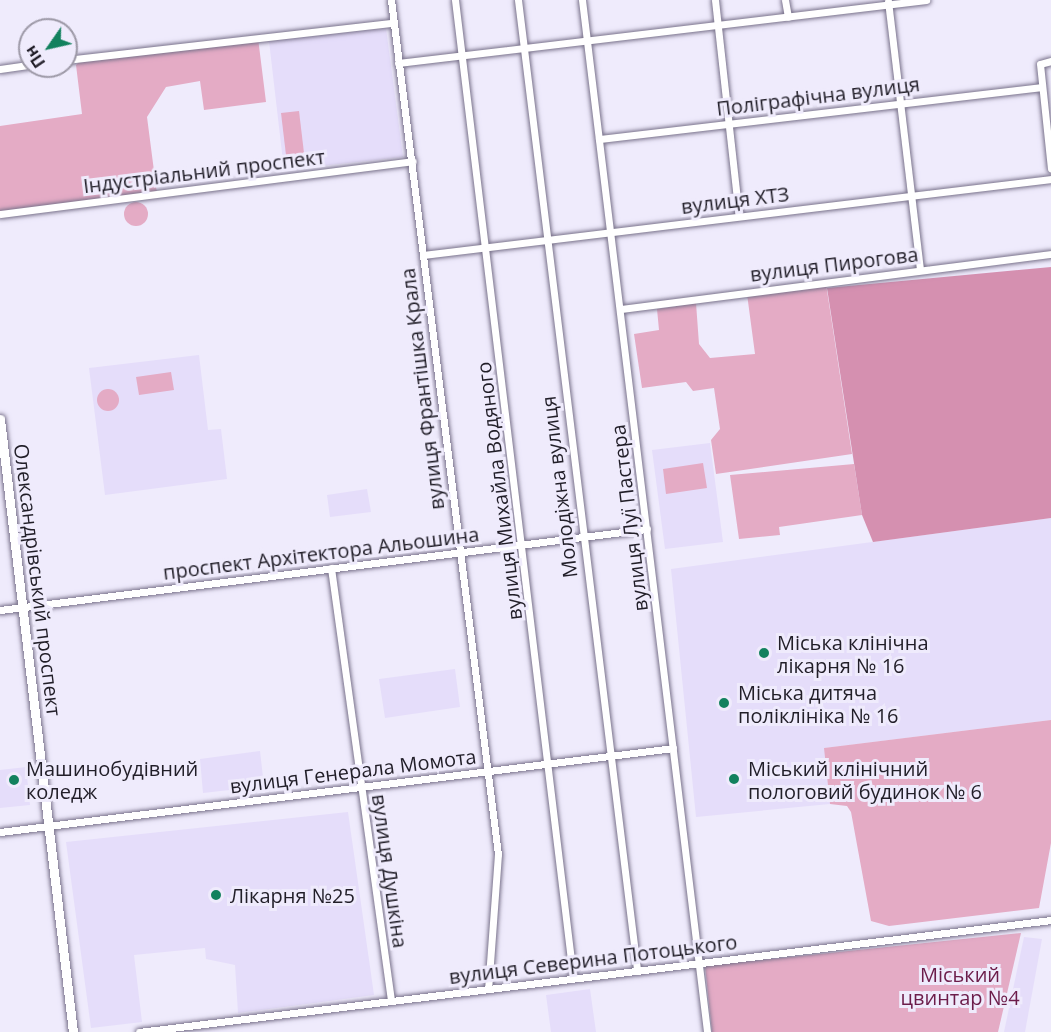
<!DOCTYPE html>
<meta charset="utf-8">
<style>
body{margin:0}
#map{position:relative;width:1051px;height:1032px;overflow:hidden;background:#efebfc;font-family:"Open Sans",sans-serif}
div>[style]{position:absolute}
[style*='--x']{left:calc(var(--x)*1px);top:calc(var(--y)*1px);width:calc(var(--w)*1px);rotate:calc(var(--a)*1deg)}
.built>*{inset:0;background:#e5ddfa}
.green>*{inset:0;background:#e4abc5}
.round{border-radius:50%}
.forest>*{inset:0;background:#d590b0}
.roads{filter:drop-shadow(0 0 2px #79728b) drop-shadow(0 0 2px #79728b)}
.minor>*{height:7px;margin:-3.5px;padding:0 3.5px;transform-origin:3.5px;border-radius:3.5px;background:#fff}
.major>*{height:9px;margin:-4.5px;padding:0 4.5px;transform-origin:4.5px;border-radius:4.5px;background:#fff}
.dots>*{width:16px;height:16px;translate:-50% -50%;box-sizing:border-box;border:3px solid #efebfc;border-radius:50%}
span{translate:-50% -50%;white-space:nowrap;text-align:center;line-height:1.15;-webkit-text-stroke:6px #efebfc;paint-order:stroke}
.street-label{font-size:20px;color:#211e28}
.poi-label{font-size:20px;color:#211e28}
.left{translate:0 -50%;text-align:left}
.park-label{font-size:20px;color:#6c1c4a}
.north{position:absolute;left:18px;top:18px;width:60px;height:60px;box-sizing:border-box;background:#efebfc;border:2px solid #9d99a7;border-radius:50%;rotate:236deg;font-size:16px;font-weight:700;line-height:24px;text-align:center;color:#211e28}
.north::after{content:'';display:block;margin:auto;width:21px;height:27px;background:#12815e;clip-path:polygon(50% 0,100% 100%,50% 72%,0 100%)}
</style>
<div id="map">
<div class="built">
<i style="clip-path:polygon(386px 28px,403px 157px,284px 170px,269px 41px)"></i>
<i style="clip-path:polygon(199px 355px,208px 430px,221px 429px,227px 479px,105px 495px,89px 368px)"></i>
<i style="clip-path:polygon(710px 443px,723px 542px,665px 549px,652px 450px)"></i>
<i style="clip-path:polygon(367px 489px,371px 512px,330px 517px,327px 495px)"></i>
<i style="clip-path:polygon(1051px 518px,1051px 720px,825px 748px,830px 804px,696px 817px,671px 569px)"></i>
<i style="clip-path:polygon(455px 669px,460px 707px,385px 718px,379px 679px)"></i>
<i style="clip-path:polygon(260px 751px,264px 786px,203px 793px,200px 759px)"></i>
<i style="clip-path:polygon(26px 767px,30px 805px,0 808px,0 770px)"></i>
<i style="clip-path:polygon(348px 812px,374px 995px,238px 1013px,235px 965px,206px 959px,205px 948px,134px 955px,142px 1022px,91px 1028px,66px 842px)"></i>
<i style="clip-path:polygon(1024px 937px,1042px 939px,1025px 1032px,1004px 1032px)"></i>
<i style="clip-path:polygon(590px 989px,596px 1032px,551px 1032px,546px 995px)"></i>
</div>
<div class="green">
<i style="clip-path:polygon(258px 38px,266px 102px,204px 110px,200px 81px,166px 87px,147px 117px,157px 194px,0 214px,0 126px,82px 114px,76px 65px,81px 60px)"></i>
<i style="clip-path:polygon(299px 111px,304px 153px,286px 155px,281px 113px)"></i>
<i class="round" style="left:124px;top:202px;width:24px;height:24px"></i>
<i style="clip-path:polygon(826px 284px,852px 454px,716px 474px,711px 440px,720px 429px,714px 388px,693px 391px,686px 382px,642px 388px,634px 334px,659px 330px,657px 309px,696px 303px,699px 344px,710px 358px,755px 354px,747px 294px)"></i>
<i style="clip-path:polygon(171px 372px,174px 390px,139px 395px,136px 377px)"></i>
<i class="round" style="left:97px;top:389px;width:22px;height:22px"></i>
<i style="clip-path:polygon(703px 463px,707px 488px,666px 494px,663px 469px)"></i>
<i style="clip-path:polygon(854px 464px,862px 515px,779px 527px,780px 535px,739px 539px,730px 475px)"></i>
<i style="clip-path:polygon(1051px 720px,1051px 843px,1039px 908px,889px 926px,871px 921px,851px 812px,847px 806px,830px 804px,824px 748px)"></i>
<i style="clip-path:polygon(1021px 933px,998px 1032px,712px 1032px,705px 966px)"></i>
</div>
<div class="forest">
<i style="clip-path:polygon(1051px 267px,1051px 518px,873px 542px,862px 515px,827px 288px)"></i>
</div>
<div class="roads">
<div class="minor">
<i style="--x:391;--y:0;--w:861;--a:82.86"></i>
<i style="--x:498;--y:854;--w:135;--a:94.2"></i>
<i style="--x:455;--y:0;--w:984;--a:83.11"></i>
<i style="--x:518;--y:0;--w:976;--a:83"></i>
<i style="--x:582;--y:0;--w:1040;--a:83.09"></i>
<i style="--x:715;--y:0;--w:217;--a:83.7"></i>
<i style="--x:785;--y:0;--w:17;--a:80"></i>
<i style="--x:888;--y:1;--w:270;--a:83.2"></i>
<i style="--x:66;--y:60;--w:329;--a:-6.5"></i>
<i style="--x:1051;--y:61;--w:11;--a:165"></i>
<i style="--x:1040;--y:64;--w:105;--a:84"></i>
<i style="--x:398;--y:63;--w:532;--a:-6.8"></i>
<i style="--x:0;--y:69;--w:30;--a:-8"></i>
<i style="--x:599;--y:139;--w:445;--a:-6.7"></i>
<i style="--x:0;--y:214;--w:416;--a:-7.3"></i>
<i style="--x:423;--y:255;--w:633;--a:-6.9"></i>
<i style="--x:621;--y:309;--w:434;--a:-7.3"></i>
<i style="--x:331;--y:568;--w:437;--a:82.1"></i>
<i style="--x:0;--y:610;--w:652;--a:-7.14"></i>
<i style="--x:0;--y:832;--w:678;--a:-7.11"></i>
<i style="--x:139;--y:1032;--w:919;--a:-7"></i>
</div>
<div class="major">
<i style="--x:0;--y:419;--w:617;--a:83.21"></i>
</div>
</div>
<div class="dots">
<i style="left:764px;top:653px;background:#12815e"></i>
<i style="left:724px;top:703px;background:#12815e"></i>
<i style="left:734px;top:779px;background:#12815e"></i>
<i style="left:14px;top:780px;background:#12815e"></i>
<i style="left:216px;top:895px;background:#12815e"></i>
</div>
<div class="street-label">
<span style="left:818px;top:96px;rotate:-7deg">Поліграфічна вулиця</span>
<span style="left:204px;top:171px;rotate:-7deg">Індустріальний проспект</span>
<span style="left:735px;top:200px;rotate:-7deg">вулиця ХТЗ</span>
<span style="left:834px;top:264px;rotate:-7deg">вулиця Пирогова</span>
<span style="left:422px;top:389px;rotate:-97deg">вулиця Франтішка Крала</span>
<span style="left:559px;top:487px;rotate:-97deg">Молодіжна вулиця</span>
<span style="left:499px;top:491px;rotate:-97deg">вулиця Михайла Водяного</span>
<span style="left:629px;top:518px;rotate:-97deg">вулиця Луї Пастера</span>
<span style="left:321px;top:553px;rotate:-7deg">проспект Архітектора Альошина</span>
<span style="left:38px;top:580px;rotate:83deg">Олександрівський проспект</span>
<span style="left:353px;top:771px;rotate:-7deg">вулиця Генерала Момота</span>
<span style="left:390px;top:871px;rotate:82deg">вулиця Душкіна</span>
<span style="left:593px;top:959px;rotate:-7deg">вулиця Северина Потоцького</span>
</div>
<div class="poi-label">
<span class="left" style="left:777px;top:654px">Міська клінічна<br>лікарня № 16</span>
<span class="left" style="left:738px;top:704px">Міська дитяча<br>поліклініка № 16</span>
<span class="left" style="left:26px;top:780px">Машинобудівний<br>коледж</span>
<span class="left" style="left:748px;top:780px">Міський клінічний<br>пологовий будинок № 6</span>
<span class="left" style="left:230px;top:895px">Лікарня №25</span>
</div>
<div class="park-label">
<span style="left:960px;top:986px">Міський<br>цвинтар №4</span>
</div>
<div class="north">Пн</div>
</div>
